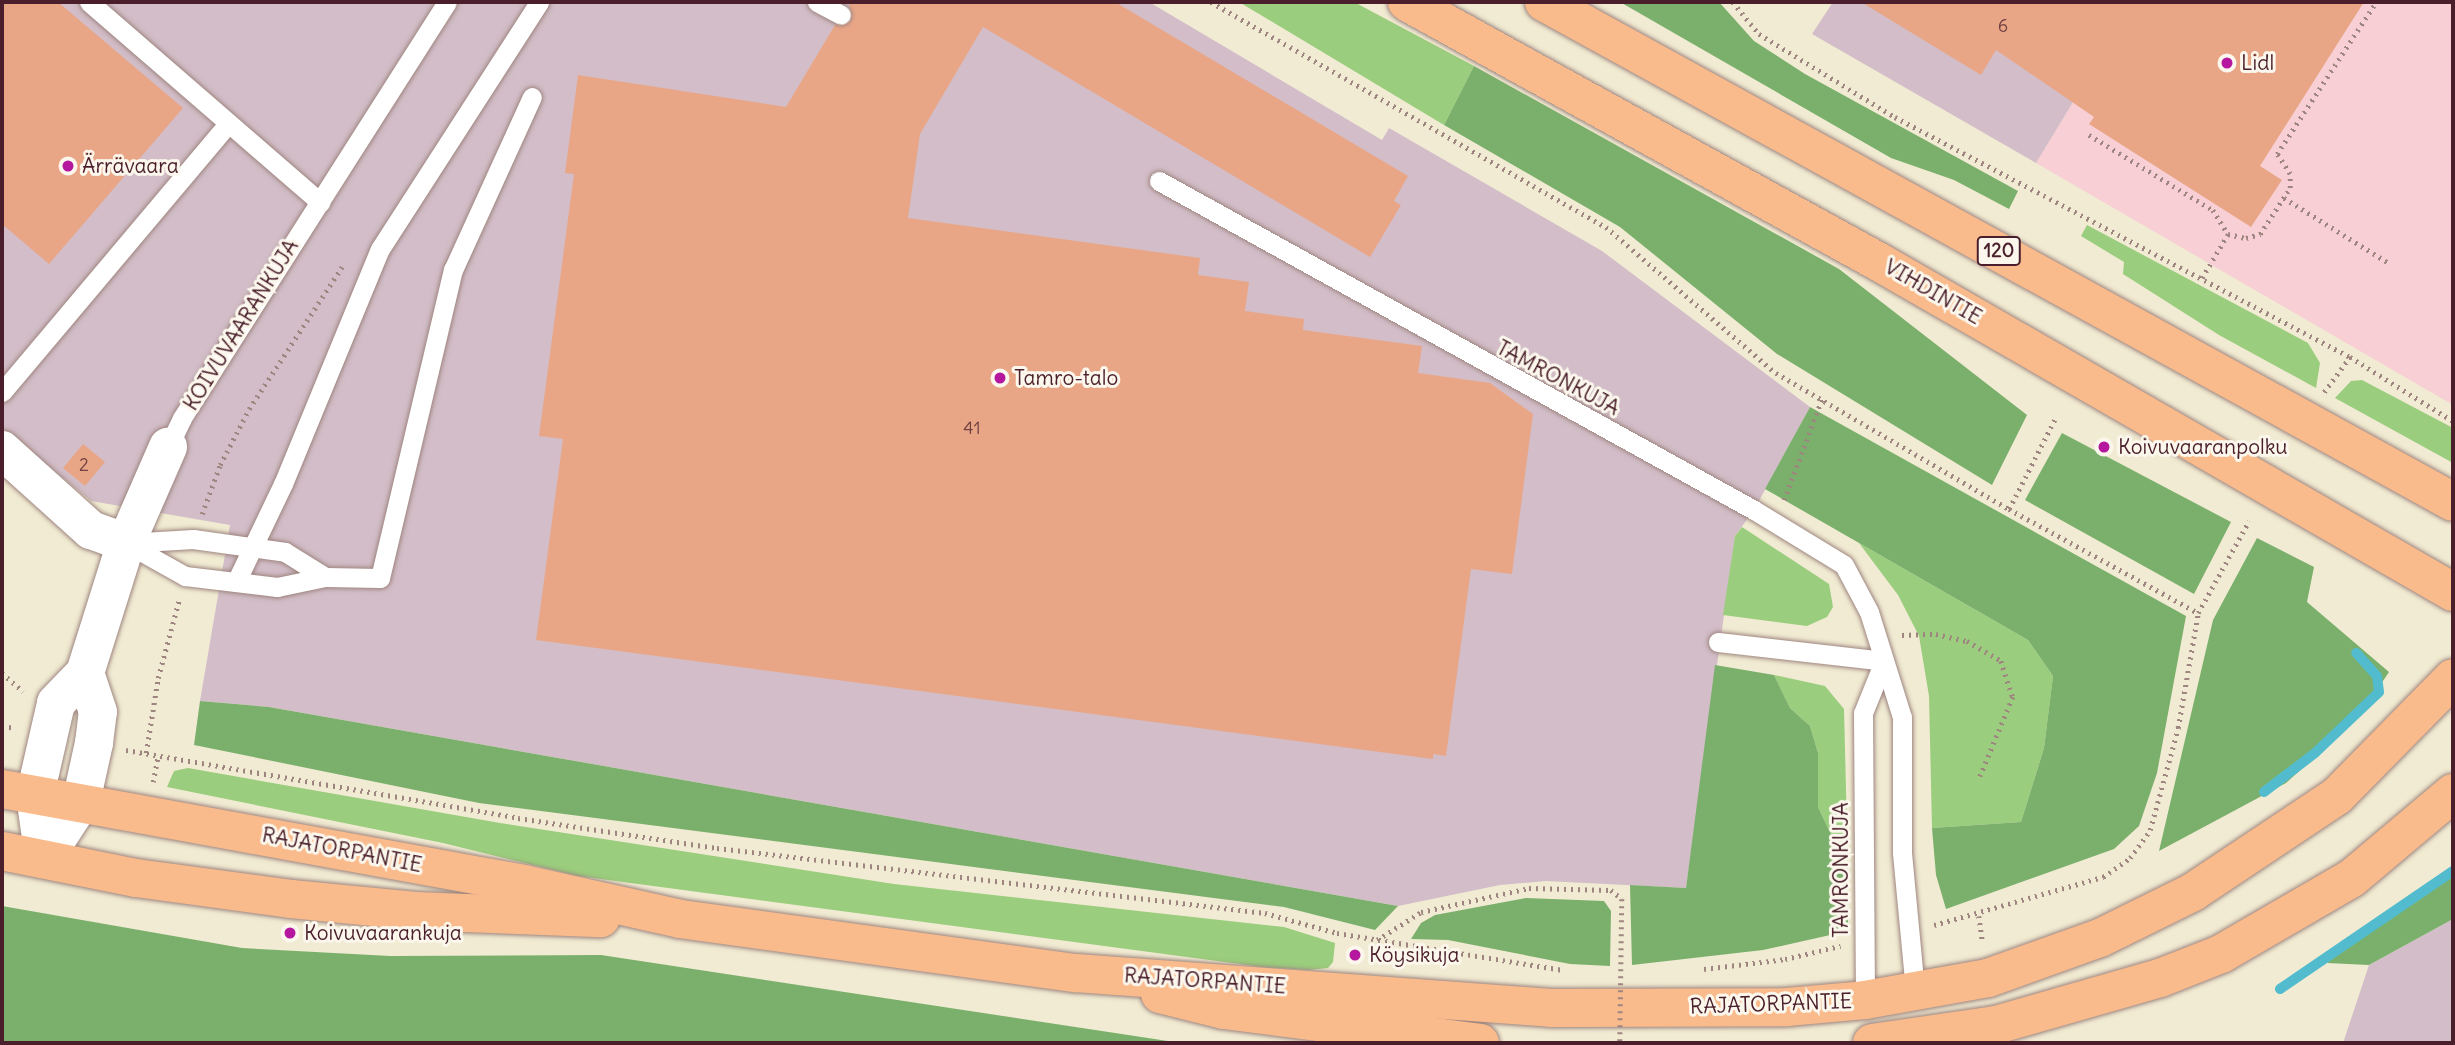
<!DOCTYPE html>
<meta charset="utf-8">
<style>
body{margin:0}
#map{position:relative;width:2455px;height:1045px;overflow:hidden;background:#f1ebd3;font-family:Delius,sans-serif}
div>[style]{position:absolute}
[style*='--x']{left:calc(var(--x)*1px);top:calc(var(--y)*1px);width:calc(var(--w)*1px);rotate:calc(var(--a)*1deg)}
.built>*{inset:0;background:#f7cfd5}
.industrial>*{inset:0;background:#d2bdc8}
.green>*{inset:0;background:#9acd7d}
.forest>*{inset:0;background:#7bb06c}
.stream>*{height:10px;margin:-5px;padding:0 5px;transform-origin:5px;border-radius:5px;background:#52bcce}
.building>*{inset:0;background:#e9a687}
.path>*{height:4.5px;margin-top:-2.25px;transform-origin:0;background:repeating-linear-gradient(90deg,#9e857f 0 2px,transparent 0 7px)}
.roads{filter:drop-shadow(0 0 2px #9e857f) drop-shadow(0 0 2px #9e857f)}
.service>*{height:19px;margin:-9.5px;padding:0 9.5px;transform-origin:9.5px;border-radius:9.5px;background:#fff}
.minor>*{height:38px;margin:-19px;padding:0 19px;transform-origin:19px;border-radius:19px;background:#fff}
.primary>*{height:38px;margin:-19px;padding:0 19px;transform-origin:19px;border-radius:19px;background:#fabb8c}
.path-bridge>*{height:4.5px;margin-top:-2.25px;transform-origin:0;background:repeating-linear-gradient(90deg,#9e857f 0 2px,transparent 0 7px)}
.dots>*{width:19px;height:19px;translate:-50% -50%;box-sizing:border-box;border:4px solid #fbf7ec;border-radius:50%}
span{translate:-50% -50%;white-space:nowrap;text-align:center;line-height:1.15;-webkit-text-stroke:6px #fbf7ec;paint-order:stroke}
.number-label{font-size:18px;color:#724142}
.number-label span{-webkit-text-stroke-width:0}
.shield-label span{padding:2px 5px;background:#fbf7ec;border:2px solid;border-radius:5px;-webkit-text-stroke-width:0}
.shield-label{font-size:19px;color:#4a1f2b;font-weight:700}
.poi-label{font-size:21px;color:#4a1f2b}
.left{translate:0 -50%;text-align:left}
.street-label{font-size:21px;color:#4a1f2b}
.frame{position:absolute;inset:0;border:4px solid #4a1f2b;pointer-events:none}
</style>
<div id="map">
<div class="built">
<i style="clip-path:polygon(2134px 2px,2453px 2px,2453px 405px,2036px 163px)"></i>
</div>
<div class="industrial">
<i style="clip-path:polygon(2px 2px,1149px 2px,1382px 140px,1389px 128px,1602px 251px,1810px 407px,1754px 510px,1735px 536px,1686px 888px,1546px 881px,1500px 885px,1398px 906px,269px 707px,200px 701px,230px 525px,91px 501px,2px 428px)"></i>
<i style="clip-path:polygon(1833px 2px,2134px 2px,2036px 163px,1812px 34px)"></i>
<i style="clip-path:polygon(2453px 919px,2453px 1043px,2343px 1043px,2369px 965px)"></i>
</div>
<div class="green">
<i style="clip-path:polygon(1239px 2px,1354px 2px,1474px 66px,1444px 125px)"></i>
<i style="clip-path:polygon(2087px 225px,2308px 343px,2320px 363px,2316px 388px,2219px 335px,2123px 274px,2124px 262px,2081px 236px)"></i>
<i style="clip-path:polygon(2362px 380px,2453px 428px,2453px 463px,2335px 398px,2351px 381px)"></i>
<i style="clip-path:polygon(1742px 527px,1829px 584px,1833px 607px,1827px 617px,1807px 626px,1723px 615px,1735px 536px)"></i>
<i style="clip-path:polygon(1859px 543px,2028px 640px,2053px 676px,2044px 748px,2021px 822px,1932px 828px,1929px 696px,1919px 636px,1898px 595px)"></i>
<i style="clip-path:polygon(1774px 675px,1825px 686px,1844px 709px,1848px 870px,1818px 807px,1818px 753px,1810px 726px,1790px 708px)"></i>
<i style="clip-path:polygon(188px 768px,500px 823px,894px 884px,1284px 927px,1335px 943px,1333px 962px,1328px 968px,1308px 970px,1262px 967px,578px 876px,443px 843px,167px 787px,174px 771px)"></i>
</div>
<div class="forest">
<i style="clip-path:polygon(1620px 2px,1719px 2px,1754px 41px,1805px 74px,2018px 191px,2009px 209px,1954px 180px,1891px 158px)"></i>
<i style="clip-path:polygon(1474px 66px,1839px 269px,2027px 415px,1992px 485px,1777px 354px,1620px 227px,1444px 125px)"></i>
<i style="clip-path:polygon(1810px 407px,2186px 616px,2157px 773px,2139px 826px,2114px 849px,1946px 909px,1936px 875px,1932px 828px,2021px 822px,2044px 748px,2053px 676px,2028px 640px,1765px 489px)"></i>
<i style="clip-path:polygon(2062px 433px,2231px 522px,2194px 594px,2025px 500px)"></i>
<i style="clip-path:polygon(2257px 538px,2314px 567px,2307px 602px,2389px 672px,2358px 718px,2286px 783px,2159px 851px,2213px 620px)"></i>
<i style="clip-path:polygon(1715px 665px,1774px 675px,1790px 708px,1810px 726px,1818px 753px,1818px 807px,1848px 870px,1848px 931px,1763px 950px,1632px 965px,1630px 885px,1686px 888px)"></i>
<i style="clip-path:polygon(200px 701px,269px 707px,1398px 906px,1375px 930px,1284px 907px,479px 803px,194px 745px)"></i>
<i style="clip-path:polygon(2453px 865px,2453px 919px,2369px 965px,2327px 963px)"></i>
<i style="clip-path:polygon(1526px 898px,1604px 901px,1611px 911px,1610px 966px,1570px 964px,1448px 940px,1411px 939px,1421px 923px,1435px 915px)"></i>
<i style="clip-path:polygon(2px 906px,242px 948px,390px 956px,601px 955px,1181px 1043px,2px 1043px)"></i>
</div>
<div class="stream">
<i style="--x:2264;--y:792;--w:64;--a:-37.4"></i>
<i style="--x:2315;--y:753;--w:88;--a:-43.6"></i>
<i style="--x:2379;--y:692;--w:16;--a:-97"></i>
<i style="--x:2377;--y:676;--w:31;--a:-132"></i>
<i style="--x:2280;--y:989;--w:209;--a:-34.3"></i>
</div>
<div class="building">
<i style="clip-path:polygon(2px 2px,58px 2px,183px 108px,49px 264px,2px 224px)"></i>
<i style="clip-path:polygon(849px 2px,1115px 2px,1408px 176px,1394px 201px,1401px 205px,1370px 257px,983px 27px,920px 134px,908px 218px,1200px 258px,1198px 275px,1249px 282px,1245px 311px,1304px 319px,1303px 330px,1422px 346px,1418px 373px,1490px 383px,1533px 414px,1512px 574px,1471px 569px,1446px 756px,1433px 754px,1433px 759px,536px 640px,563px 439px,539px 436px,574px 174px,565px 173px,578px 75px,786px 107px,835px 25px,851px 21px)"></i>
<i style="clip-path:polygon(1861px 2px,2364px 2px,2260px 166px,2282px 180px,2251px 227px,2089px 124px,2094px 117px,1996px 50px,1981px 75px)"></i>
<i style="clip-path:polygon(83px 444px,105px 462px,85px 486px,63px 468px)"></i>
</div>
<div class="path">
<i style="--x:1211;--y:2;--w:455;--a:29.7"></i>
<i style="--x:1606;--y:227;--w:224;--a:40.7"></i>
<i style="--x:1776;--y:373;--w:270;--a:30.3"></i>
<i style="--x:2009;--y:509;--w:216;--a:28.8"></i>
<i style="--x:1733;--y:2;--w:41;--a:50.9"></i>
<i style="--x:1759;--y:34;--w:159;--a:31.4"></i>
<i style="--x:1895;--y:117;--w:514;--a:27.81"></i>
<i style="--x:2089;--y:135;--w:145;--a:31.2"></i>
<i style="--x:2213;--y:210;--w:28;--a:58"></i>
<i style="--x:2284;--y:198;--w:123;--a:31.8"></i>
<i style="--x:2202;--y:278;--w:51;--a:-59.4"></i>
<i style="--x:2228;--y:234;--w:18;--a:13"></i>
<i style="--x:2246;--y:238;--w:15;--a:-16"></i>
<i style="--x:2260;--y:234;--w:55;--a:-56.9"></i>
<i style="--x:2290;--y:188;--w:14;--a:-90"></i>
<i style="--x:2290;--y:174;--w:24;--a:-123"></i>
<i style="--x:2277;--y:154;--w:181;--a:-56.9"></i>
<i style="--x:2324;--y:392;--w:44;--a:-53.4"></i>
<i style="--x:2350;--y:357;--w:121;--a:31.9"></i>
<i style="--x:1784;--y:500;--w:108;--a:-69.4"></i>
<i style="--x:2009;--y:509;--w:101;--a:-62.9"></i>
<i style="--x:202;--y:514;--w:52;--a:-69.8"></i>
<i style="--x:220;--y:465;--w:63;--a:-62.6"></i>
<i style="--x:249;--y:409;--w:170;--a:-56.8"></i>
<i style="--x:1902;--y:635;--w:34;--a:-2"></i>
<i style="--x:1936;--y:634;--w:32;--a:13"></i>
<i style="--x:1967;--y:641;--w:39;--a:30"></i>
<i style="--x:2001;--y:661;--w:38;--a:72"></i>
<i style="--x:2013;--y:697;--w:89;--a:112.5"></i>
<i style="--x:2;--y:673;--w:28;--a:41"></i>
<i style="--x:2;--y:726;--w:13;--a:9"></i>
<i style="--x:126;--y:750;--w:398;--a:9.8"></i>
<i style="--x:518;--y:818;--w:201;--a:8.6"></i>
<i style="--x:717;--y:848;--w:552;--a:6.76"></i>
<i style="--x:1265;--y:913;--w:75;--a:15.5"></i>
<i style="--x:1337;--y:933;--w:229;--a:9.3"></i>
<i style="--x:146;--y:753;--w:76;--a:-80.9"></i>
<i style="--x:158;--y:678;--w:81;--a:-74.9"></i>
<i style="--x:153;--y:782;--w:26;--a:-79"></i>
<i style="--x:1979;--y:916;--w:27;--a:82"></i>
<i style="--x:1934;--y:925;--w:176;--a:-15.9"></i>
<i style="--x:2103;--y:877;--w:33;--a:-35"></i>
<i style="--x:2130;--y:858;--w:34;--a:-54"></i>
<i style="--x:2150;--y:830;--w:106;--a:-74.6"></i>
<i style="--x:2178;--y:728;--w:117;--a:-80.1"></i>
<i style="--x:2198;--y:613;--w:105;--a:-61"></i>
<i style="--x:1377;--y:940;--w:52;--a:-32.5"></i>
<i style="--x:1421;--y:912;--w:111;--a:-12.5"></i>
<i style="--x:1704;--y:969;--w:82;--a:-7"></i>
<i style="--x:1785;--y:959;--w:57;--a:-13.3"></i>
</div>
<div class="roads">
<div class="service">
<i style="--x:89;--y:2;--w:306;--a:40.9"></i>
<i style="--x:817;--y:2;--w:27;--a:28"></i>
<i style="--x:1159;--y:181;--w:680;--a:28.94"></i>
<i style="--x:1754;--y:510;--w:105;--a:31.4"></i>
<i style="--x:1844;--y:565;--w:53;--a:62"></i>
<i style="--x:1869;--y:612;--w:110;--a:72.6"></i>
<i style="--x:1902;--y:717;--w:136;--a:90"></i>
<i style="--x:1902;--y:853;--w:138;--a:84.6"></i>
<i style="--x:2;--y:392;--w:349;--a:-49.9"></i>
<i style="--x:168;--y:447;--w:32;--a:-64"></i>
<i style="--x:182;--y:418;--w:493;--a:-57.5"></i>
<i style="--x:126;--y:543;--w:68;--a:29.2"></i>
<i style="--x:185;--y:576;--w:93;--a:6.8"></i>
<i style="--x:277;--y:587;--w:49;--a:-11.8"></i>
<i style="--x:325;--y:577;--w:55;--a:1"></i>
<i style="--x:380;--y:578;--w:317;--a:-76.7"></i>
<i style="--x:453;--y:270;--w:190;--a:-65.5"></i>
<i style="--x:126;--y:543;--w:67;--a:-3.4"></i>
<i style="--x:193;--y:539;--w:93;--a:8"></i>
<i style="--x:285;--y:552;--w:47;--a:32"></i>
<i style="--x:236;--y:582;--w:109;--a:-64.4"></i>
<i style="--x:283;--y:484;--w:254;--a:-67.6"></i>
<i style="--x:380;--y:249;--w:294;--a:-57.2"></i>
<i style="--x:1718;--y:642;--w:167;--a:6.5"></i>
<i style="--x:1865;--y:1000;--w:287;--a:-90.4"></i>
<i style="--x:1863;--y:713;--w:56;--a:-68"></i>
</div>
<div class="minor">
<i style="--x:2;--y:450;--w:120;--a:42"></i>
<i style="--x:91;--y:530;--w:37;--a:20"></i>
<i style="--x:44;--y:859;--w:65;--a:-98"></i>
<i style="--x:35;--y:795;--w:94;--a:-77.1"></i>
<i style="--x:56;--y:703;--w:42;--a:-46"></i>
<i style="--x:85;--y:673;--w:136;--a:-72.5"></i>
<i style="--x:126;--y:543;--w:105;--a:-66.4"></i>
<i style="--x:44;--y:859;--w:68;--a:-57"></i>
<i style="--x:81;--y:802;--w:60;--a:-77.6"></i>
<i style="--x:94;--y:743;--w:31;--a:-83"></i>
<i style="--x:98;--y:712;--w:41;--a:-108.4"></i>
</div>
<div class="primary">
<i style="--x:1407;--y:2;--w:539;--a:28.85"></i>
<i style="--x:1879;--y:262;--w:662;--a:29.9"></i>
<i style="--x:1544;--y:2;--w:1037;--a:28.81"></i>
<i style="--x:2;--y:789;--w:531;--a:10.31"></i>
<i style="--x:524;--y:884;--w:160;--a:12.6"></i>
<i style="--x:680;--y:919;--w:400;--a:7.8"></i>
<i style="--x:1076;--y:973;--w:476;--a:4.2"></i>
<i style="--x:1551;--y:1008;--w:236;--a:-0.2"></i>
<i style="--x:1787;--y:1007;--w:78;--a:-5.1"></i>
<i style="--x:1865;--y:1000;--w:125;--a:-10.1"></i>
<i style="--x:1988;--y:978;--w:119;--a:-19.7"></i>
<i style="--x:2100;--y:938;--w:104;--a:-26.3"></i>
<i style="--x:2193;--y:892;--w:173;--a:-33.7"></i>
<i style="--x:2337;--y:796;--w:165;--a:-45.5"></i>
<i style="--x:2;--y:851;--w:137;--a:11.4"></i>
<i style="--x:136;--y:878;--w:156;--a:7.7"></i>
<i style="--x:291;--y:899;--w:125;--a:5.5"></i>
<i style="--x:415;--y:911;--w:186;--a:2.2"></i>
<i style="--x:1160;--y:994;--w:66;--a:14"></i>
<i style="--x:1224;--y:1010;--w:258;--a:7.3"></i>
<i style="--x:1872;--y:1043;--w:125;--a:-8.3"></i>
<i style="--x:1996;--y:1025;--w:171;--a:-16"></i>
<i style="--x:2160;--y:978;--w:66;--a:-21.5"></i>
<i style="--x:2221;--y:954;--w:151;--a:-30.1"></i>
<i style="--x:2352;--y:878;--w:132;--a:-40.1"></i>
</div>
</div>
<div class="path-bridge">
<i style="--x:1529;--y:888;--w:82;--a:1.4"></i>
<i style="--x:1611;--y:890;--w:14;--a:39"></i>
<i style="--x:1622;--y:899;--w:144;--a:90.8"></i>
</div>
<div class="dots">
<i style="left:2227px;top:63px;background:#b5179e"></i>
<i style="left:68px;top:166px;background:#b5179e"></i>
<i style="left:1000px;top:378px;background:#b5179e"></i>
<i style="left:2104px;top:447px;background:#b5179e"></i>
<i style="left:290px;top:933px;background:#b5179e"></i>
<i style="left:1355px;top:955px;background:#b5179e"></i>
</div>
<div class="number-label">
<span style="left:2003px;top:26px">6</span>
<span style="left:972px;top:428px">41</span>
<span style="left:84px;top:465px">2</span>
</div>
<div class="shield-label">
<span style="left:1999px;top:251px">120</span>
</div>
<div class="poi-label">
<span class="left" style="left:2241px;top:63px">Lidl</span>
<span class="left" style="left:82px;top:166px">Ärrävaara</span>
<span class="left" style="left:1014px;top:378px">Tamro-talo</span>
<span class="left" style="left:2118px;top:447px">Koivuvaaranpolku</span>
<span class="left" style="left:304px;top:933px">Koivuvaarankuja</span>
<span class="left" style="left:1369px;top:955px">Köysikuja</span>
</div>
<div class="street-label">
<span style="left:1933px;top:292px;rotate:30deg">VIHDINTIE</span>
<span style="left:241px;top:325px;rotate:-58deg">KOIVUVAARANKUJA</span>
<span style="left:1558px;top:378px;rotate:28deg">TAMRONKUJA</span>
<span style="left:342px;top:850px;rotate:11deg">RAJATORPANTIE</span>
<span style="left:1841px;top:870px;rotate:-90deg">TAMRONKUJA</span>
<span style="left:1205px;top:981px;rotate:4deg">RAJATORPANTIE</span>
<span style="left:1771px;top:1004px;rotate:-2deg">RAJATORPANTIE</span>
</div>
<div class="frame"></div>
</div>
